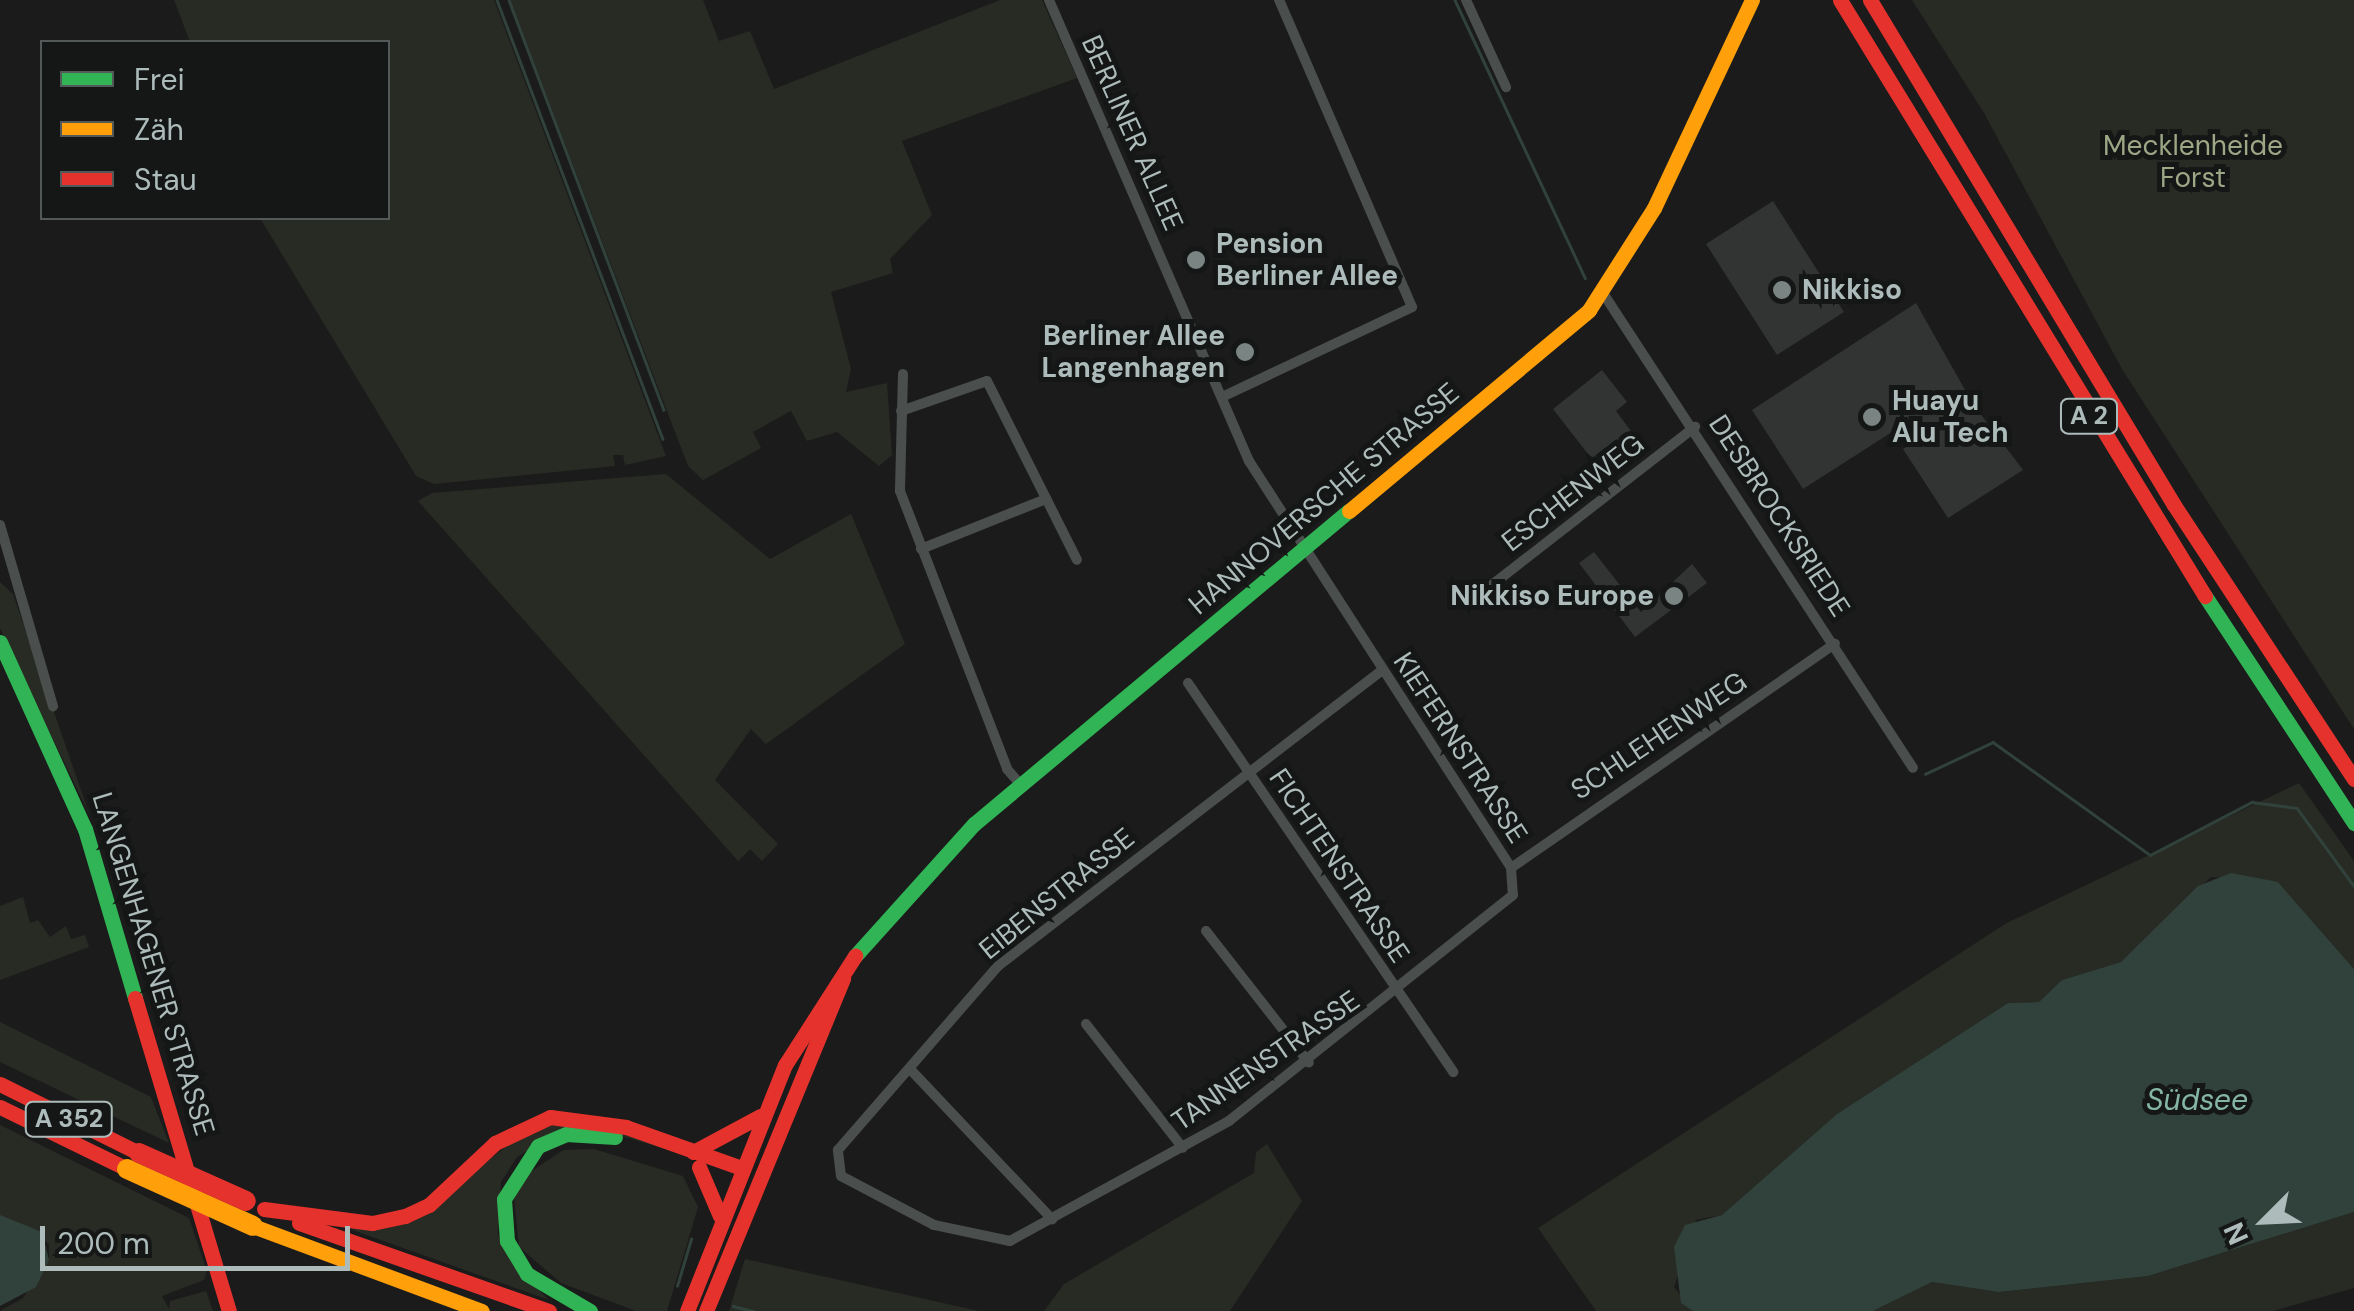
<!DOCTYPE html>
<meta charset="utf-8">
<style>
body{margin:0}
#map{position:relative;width:2354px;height:1311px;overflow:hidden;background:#1b1b1b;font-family:"DM Sans",sans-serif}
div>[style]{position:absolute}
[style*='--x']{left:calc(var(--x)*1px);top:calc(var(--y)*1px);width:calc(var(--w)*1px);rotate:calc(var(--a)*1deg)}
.green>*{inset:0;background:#282b23}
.water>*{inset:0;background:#31423c}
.stream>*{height:2.5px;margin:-1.25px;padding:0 1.25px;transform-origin:1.25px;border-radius:1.25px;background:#31423c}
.building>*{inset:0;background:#323333}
.street>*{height:10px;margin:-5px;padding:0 5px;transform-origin:5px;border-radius:5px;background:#4a4e4d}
.fast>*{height:15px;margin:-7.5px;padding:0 7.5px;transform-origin:7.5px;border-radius:7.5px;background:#30b455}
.slow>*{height:15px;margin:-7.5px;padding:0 7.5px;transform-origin:7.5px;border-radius:7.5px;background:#ff9f0a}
.jam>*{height:15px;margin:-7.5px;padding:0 7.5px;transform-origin:7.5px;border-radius:7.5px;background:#e5322d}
.slow-bridge>*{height:20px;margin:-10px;padding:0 10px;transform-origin:10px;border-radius:10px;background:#ff9f0a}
.jam-bridge>*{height:20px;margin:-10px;padding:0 10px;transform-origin:10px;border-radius:10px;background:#e5322d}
.dots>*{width:28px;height:28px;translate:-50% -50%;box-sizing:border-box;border:5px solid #151717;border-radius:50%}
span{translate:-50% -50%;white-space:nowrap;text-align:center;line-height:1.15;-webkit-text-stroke:10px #151717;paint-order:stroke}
.shield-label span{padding:2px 8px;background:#151717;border:2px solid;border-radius:8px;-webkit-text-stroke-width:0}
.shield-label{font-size:25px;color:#adbcba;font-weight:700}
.street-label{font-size:28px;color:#adbcba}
.park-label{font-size:28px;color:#9da685}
.poi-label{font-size:28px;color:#adbcba;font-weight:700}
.left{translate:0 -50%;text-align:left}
.right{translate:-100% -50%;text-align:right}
.water-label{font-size:30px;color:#85b5a5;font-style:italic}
.legend{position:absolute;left:40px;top:40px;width:350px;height:180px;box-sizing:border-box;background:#151717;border:2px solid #525958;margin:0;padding:12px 18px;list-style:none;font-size:30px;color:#adbcba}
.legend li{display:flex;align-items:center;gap:20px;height:50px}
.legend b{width:50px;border:2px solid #525958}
.north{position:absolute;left:2214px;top:1171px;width:100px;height:100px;-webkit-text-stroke:8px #151717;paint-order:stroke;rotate:246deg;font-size:28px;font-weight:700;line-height:40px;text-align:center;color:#adbcba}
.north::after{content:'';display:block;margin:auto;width:35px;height:45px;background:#adbcba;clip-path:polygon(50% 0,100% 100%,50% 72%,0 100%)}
.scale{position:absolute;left:40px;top:1226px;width:310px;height:45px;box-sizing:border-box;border:5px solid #adbcba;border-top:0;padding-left:12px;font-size:30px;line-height:35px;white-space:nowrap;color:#adbcba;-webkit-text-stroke:8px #151717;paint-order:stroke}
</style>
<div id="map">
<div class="green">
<i style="clip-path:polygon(174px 0,494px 0,666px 456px,625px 465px,623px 455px,613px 455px,615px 466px,434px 484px,416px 476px,260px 218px,388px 218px,388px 42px,190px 42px)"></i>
<i style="clip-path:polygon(510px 0,703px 0,719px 41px,750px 31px,774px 89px,1000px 0,1042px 0,1077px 78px,902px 141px,932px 215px,890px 259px,893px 273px,831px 292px,851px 369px,846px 392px,887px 383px,892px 455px,879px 466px,837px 432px,807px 441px,791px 411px,753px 432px,761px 448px,703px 480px,688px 466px)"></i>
<i style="clip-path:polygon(1912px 0,2354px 0,2354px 729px,2122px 369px,1984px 113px)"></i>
<i style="clip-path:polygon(666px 474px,770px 559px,851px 514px,905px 644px,766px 744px,751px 729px,715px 780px,778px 844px,762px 861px,750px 849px,738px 861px,418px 501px,432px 493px)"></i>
<i style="clip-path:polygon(0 582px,13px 594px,90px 816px,0 628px)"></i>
<i style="clip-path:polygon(2299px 783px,2354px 861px,2354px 969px,2278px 882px,2211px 877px,2121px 962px,2062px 980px,2039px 1002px,2008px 1003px,1837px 1114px,1722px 1215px,1696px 1220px,1674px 1287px,1693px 1311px,1596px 1311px,1538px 1228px,2005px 924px)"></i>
<i style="clip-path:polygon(23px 897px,30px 923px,38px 920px,50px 937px,66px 926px,71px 939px,85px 935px,89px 947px,0 980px,0 906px)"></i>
<i style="clip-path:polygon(0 1022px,151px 1097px,169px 1143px,0 1062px)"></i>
<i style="clip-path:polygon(587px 1122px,705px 1161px,595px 1128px,555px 1133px,517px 1157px,501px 1182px,498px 1234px,513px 1265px,549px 1300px,350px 1229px,423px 1213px,534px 1124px)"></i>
<i style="clip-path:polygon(0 1125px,189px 1218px,207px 1271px,204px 1280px,162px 1296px,169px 1309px,170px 1301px,206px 1291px,213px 1311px,0 1311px,23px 1298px,49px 1260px,49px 1244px,0 1215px)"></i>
<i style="clip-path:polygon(1267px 1144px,1302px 1201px,1230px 1311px,1044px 1311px,1064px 1284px,1254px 1173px,1256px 1152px)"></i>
<i style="clip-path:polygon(594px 1149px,683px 1176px,698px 1207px,667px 1311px,636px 1311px,561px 1283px,519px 1247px,514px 1198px,523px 1177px,563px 1150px)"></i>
<i style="clip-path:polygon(2354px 1212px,2354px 1288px,2273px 1311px,1873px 1311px,1932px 1282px,2000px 1292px,2148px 1276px)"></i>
<i style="clip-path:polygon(745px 1259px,979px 1311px,729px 1311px)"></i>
</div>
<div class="water">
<i style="clip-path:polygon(2231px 873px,2278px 882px,2354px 969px,2354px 1212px,2148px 1276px,1999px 1292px,1932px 1282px,1873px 1311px,1693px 1311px,1681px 1303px,1674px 1247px,1685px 1225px,1722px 1215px,1837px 1114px,2008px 1003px,2039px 1002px,2062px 980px,2121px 962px,2198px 886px)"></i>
<i style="clip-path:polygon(0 1215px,42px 1232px,49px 1260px,36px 1287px,0 1306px)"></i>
</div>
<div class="stream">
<i style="--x:497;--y:0;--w:469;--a:69.3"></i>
<i style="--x:509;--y:0;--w:438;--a:69.3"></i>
<i style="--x:1455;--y:0;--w:307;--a:64.9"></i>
<i style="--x:1925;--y:774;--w:75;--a:-25.2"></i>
<i style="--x:1993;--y:742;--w:193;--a:35.7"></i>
<i style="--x:2150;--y:855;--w:115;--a:-27.5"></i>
<i style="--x:2252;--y:802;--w:45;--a:7.6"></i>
<i style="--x:2297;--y:808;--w:97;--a:53.8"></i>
<i style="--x:677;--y:1286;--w:49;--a:-73.4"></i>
<i style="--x:733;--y:1306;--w:21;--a:14"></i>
</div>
<div class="building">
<i style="clip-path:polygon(1773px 201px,1844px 312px,1777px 355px,1706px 244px)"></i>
<i style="clip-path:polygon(1916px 303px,1973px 404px,2023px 470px,1948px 518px,1903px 449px,1914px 442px,1903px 425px,1803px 489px,1752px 410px)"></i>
<i style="clip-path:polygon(1602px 370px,1627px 402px,1616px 411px,1639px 442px,1619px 457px,1627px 467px,1609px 481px,1553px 409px)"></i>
<i style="clip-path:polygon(1594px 552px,1641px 612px,1692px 564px,1707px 583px,1635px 637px,1579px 563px)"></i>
</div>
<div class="street">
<i style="--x:1049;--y:0;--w:503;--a:66.55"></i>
<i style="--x:1249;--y:461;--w:484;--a:57.2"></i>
<i style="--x:1511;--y:868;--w:27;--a:86"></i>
<i style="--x:1513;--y:895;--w:363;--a:141.5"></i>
<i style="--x:1229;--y:1121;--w:250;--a:151.3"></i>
<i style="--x:1010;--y:1241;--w:78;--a:-168.1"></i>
<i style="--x:934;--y:1225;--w:105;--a:-152.2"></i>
<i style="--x:841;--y:1176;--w:26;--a:-97"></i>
<i style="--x:838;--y:1150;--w:244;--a:-49"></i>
<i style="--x:998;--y:966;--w:486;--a:-37.6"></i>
<i style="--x:1466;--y:0;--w:96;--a:65.3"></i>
<i style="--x:1603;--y:293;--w:567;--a:56.87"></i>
<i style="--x:903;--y:374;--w:117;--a:91.5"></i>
<i style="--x:900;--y:491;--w:298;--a:68.9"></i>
<i style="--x:1007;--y:769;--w:20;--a:49"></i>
<i style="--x:1222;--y:397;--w:210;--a:-25.3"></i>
<i style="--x:1412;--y:307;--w:335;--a:-113.4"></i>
<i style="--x:901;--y:411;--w:91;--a:-19.2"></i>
<i style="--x:987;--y:381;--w:200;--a:63.3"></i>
<i style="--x:0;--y:525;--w:189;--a:73.7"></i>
<i style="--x:921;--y:549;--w:135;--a:-21.8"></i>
<i style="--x:1479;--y:595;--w:274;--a:-37.9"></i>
<i style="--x:1188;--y:683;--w:471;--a:55.7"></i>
<i style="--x:1511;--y:868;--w:394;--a:-34.7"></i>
<i style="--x:1206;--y:931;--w:167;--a:52"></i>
<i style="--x:1086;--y:1024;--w:157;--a:52"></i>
<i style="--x:910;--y:1069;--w:207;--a:46.6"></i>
</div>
<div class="fast">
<i style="--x:2205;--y:596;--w:272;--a:56.7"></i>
<i style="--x:0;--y:642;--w:205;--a:65.6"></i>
<i style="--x:85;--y:829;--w:176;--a:73.5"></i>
<i style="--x:855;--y:956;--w:178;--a:-48"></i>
<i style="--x:974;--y:824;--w:488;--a:-39.9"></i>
<i style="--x:590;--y:1311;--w:73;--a:-149.6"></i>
<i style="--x:527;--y:1274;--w:39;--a:-121"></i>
<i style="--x:507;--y:1241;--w:42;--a:-94.1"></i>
<i style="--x:504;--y:1199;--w:63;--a:-57.3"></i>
<i style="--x:538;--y:1146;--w:30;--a:-23"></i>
<i style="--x:566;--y:1134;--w:49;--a:3.5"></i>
</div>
<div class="slow">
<i style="--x:1349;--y:511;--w:313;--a:-39.9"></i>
<i style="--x:1589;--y:310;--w:121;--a:-57.5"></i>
<i style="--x:1654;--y:208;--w:230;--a:-64.8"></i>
<i style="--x:253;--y:1226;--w:244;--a:20.4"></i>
</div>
<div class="jam">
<i style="--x:1840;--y:0;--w:699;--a:58.52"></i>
<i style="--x:1870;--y:0;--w:589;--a:58.95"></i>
<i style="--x:2174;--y:505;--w:328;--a:56.7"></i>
<i style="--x:135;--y:998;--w:327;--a:73.3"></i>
<i style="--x:0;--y:1084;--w:155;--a:26.4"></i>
<i style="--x:0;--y:1107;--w:141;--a:26"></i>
<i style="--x:693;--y:1152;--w:76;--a:-28.2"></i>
<i style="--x:699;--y:1167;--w:53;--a:66.8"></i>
<i style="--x:264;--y:1209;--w:109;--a:7.4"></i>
<i style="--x:372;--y:1223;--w:34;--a:-12"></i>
<i style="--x:405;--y:1216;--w:26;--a:-25"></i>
<i style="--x:429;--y:1205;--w:91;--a:-43.2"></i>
<i style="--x:495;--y:1143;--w:61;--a:-25.3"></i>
<i style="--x:550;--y:1117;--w:77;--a:7.5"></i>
<i style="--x:626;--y:1127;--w:120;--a:19.5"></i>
<i style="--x:299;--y:1223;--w:265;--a:19.4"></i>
<i style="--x:687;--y:1311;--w:265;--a:-68.3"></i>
<i style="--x:785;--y:1065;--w:130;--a:-57.3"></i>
<i style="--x:706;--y:1311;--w:360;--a:-67.6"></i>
</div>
<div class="slow-bridge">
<i style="--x:127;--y:1169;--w:138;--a:24.3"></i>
</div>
<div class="jam-bridge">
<i style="--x:139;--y:1153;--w:117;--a:24.2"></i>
</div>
<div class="dots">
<i style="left:1196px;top:260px;background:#7a8482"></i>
<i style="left:1782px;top:290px;background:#7a8482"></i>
<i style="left:1245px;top:352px;background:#7a8482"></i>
<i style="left:1872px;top:417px;background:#7a8482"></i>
<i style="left:1674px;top:596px;background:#7a8482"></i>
</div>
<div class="shield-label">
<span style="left:2089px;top:416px">A 2</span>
<span style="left:69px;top:1119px">A 352</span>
</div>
<div class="street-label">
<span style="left:1132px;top:133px;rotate:66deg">BERLINER ALLEE</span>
<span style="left:1573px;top:493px;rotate:-38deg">ESCHENWEG</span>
<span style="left:1324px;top:499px;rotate:-40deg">HANNOVERSCHE STRASSE</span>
<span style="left:1779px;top:516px;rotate:57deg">DESBROCKSRIEDE</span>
<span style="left:1659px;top:736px;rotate:-34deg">SCHLEHENWEG</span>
<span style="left:1460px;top:748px;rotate:57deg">KIEFERNSTRASSE</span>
<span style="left:1339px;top:866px;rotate:56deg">FICHTENSTRASSE</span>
<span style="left:1057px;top:894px;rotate:-39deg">EIBENSTRASSE</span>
<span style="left:153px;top:964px;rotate:73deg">LANGENHAGENER STRASSE</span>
<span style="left:1266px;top:1061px;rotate:-35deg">TANNENSTRASSE</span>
</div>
<div class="park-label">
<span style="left:2193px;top:162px">Mecklenheide<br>Forst</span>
</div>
<div class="poi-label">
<span class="left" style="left:1216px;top:260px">Pension<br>Berliner Allee</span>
<span class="left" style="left:1802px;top:290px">Nikkiso</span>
<span class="right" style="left:1225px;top:352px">Berliner Allee<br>Langenhagen</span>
<span class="left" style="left:1892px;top:417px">Huayu<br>Alu Tech</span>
<span class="right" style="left:1654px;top:596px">Nikkiso Europe</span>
</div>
<div class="water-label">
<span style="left:2197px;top:1100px">Südsee</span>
</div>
<ul class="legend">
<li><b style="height:12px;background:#30b455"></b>Frei</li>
<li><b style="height:12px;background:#ff9f0a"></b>Zäh</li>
<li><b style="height:12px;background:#e5322d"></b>Stau</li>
</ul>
<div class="north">N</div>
<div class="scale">200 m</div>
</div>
